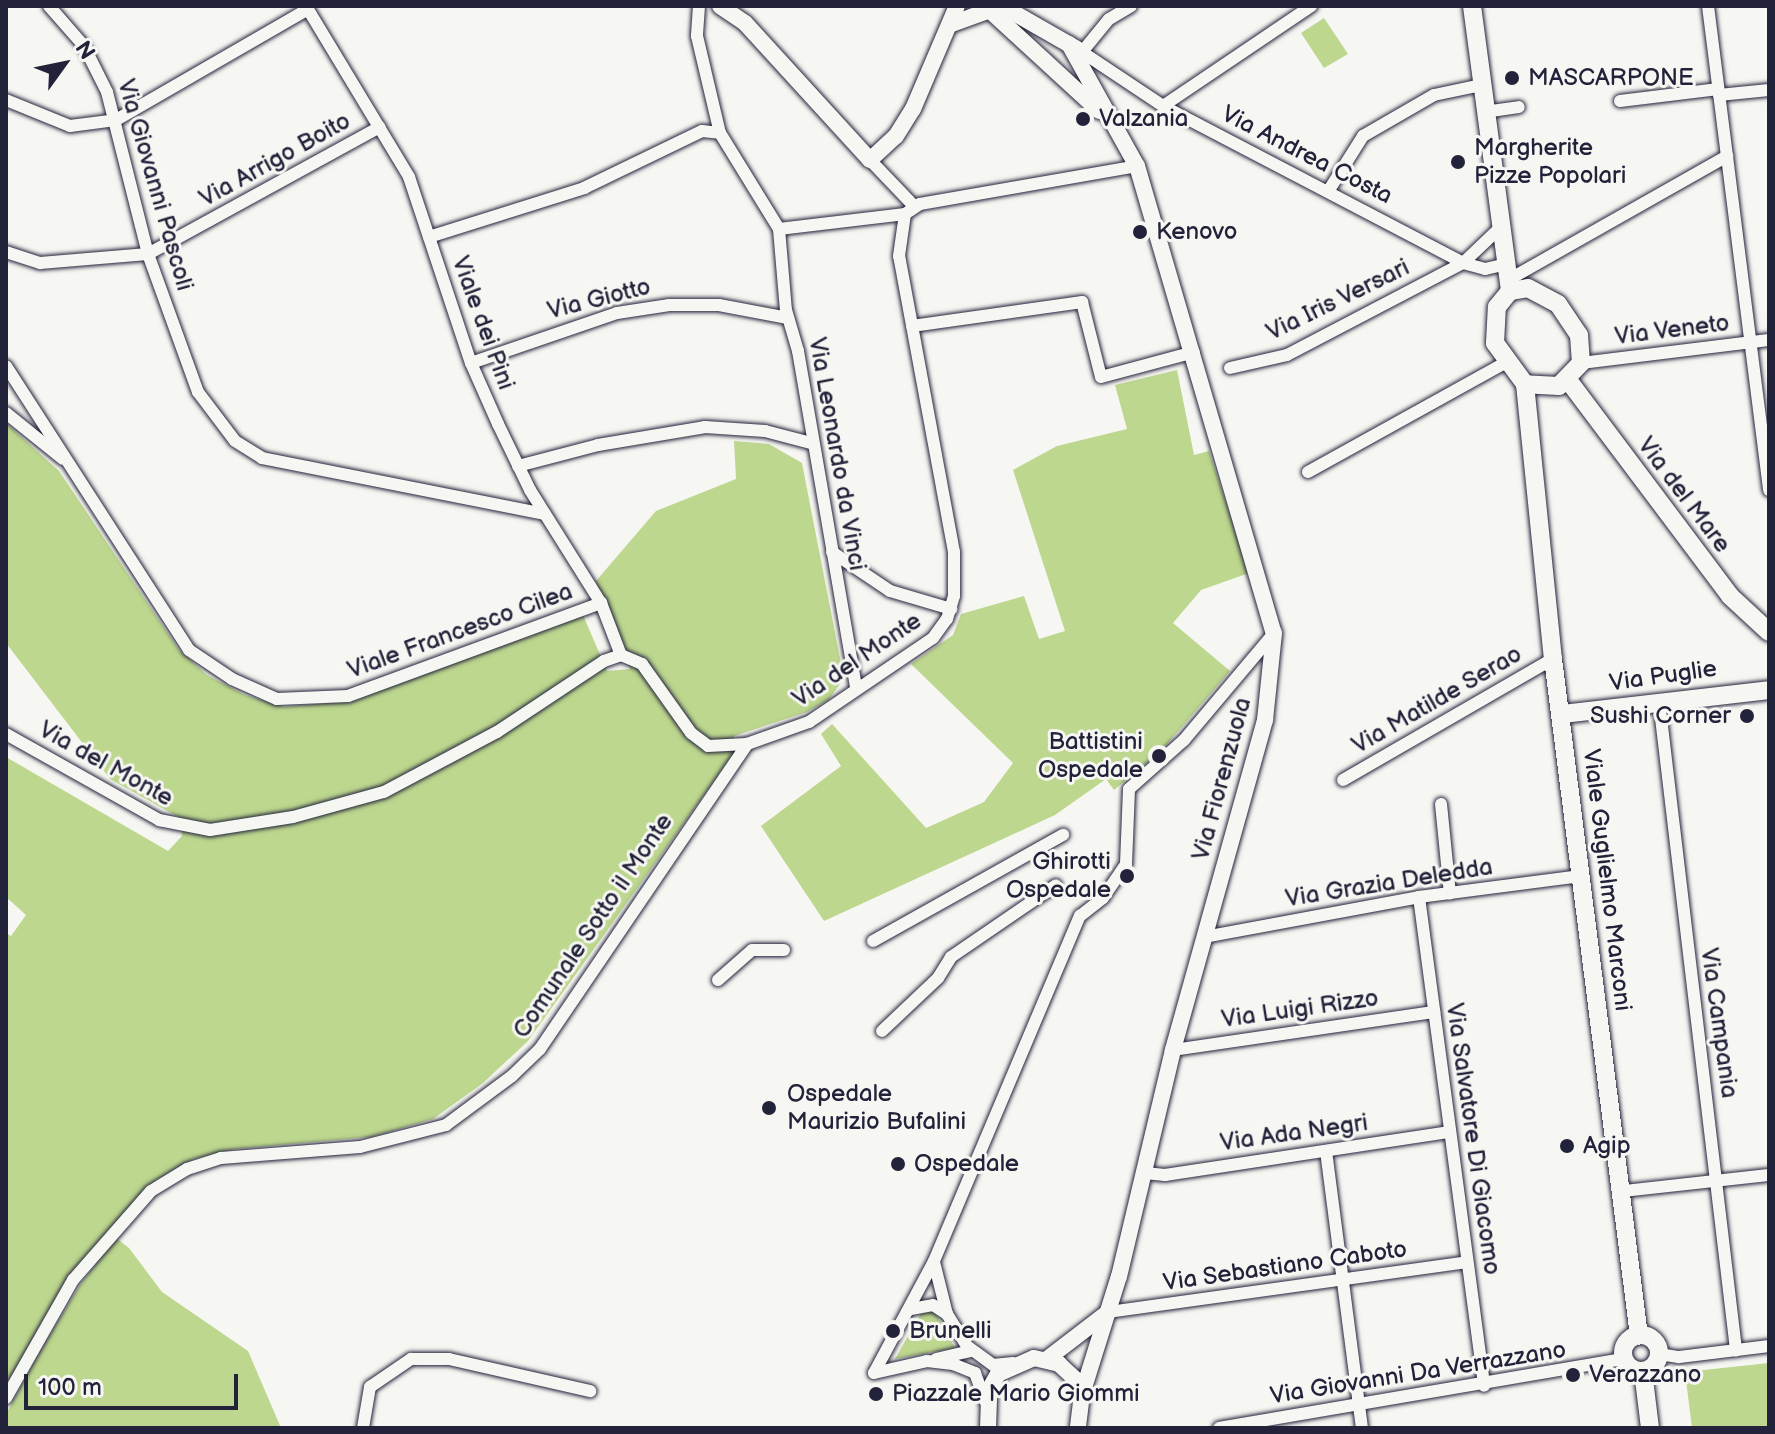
<!DOCTYPE html>
<style>
body{margin:0}
#map{position:relative;width:1775px;height:1434px;overflow:hidden;background:#f6f6f2;font-family:"Balsamiq Sans",sans-serif}
div>[style]{position:absolute}
[style*='--x']{left:calc(var(--x)*1px);top:calc(var(--y)*1px);width:calc(var(--w)*1px);rotate:calc(var(--a)*1deg)}
.green>*{inset:0;background:#bdd78e}
.roads{filter:drop-shadow(0 0 2px #22223b) drop-shadow(0 0 2px #22223b)}
.minor>*{height:12px;margin:-6px;padding:0 6px;transform-origin:6px;border-radius:6px;background:#f6f6f2}
.tertiary>*{height:16px;margin:-8px;padding:0 8px;transform-origin:8px;border-radius:8px;background:#f6f6f2}
.secondary>*{height:18px;margin:-9px;padding:0 9px;transform-origin:9px;border-radius:9px;background:#f6f6f2}
.secondary>.ring{margin:-9px;padding:0;box-sizing:content-box;background:none;border:18px solid #f6f6f2;border-radius:50%}
.dots>*{width:22px;height:22px;translate:-50% -50%;box-sizing:border-box;border:4px solid #f6f6f2;border-radius:50%}
span{translate:-50% -50%;white-space:nowrap;text-align:center;line-height:1.15;-webkit-text-stroke:6px #f6f6f2;paint-order:stroke}
.poi-label{font-size:24px;color:#22223b}
.left{translate:0 -50%;text-align:left}
.right{translate:-100% -50%;text-align:right}
.street-label{font-size:24px;color:#22223b}
.frame{position:absolute;inset:0;border:8px solid #22223b;pointer-events:none}
.north{position:absolute;left:24px;top:24px;width:80px;height:80px;-webkit-text-stroke:6px #f6f6f2;paint-order:stroke;rotate:57deg;font-size:22px;font-weight:700;line-height:32px;text-align:center;color:#22223b}
.north::after{content:'';display:block;margin:auto;width:28px;height:36px;background:#22223b;clip-path:polygon(50% 0,100% 100%,50% 72%,0 100%)}
.scale{position:absolute;left:24px;top:1374px;width:214px;height:36px;box-sizing:border-box;border:4px solid #22223b;border-top:0;padding-left:10px;font-size:24px;line-height:28px;white-space:nowrap;color:#22223b;-webkit-text-stroke:6px #f6f6f2;paint-order:stroke}
</style>
<div id="map">
<div class="green">
<i style="clip-path:polygon(1324px 18px,1348px 54px,1324px 68px,1301px 33px)"></i>
<i style="clip-path:polygon(1177px 370px,1194px 455px,1209px 451px,1249px 573px,1201px 590px,1173px 623px,1230px 671px,1162px 750px,1114px 790px,1106px 779px,1055px 815px,824px 921px,761px 826px,841px 766px,821px 734px,832px 724px,926px 828px,984px 802px,1013px 763px,911px 664px,953px 635px,961px 614px,1024px 596px,1039px 639px,1065px 631px,1013px 470px,1057px 446px,1127px 429px,1115px 385px)"></i>
<i style="clip-path:polygon(6px 423px,59px 471px,179px 650px,207px 675px,245px 695px,284px 707px,350px 701px,583px 615px,607px 671px,630px 669px,596px 581px,656px 511px,736px 479px,734px 441px,769px 444px,802px 463px,844px 679px,828px 700px,807px 712px,734px 736px,734px 753px,528px 1041px,483px 1083px,433px 1119px,371px 1137px,235px 1149px,193px 1159px,156px 1180px,80px 1265px,6px 1385px,6px 933px,11px 936px,26px 915px,6px 897px,6px 757px,168px 851px,182px 836px,180px 818px,110px 779px,6px 643px)"></i>
<i style="clip-path:polygon(116px 1238px,129px 1248px,162px 1292px,248px 1351px,281px 1428px,6px 1428px,6px 1414px,38px 1355px,80px 1285px)"></i>
<i style="clip-path:polygon(924px 1308px,935px 1312px,955px 1348px,895px 1359px)"></i>
<i style="clip-path:polygon(1769px 1363px,1769px 1428px,1692px 1428px,1685px 1372px)"></i>
</div>
<div class="roads">
<div class="minor">
<i style="--x:49;--y:6;--w:53;--a:48.8"></i>
<i style="--x:84;--y:46;--w:51;--a:63.4"></i>
<i style="--x:107;--y:92;--w:167;--a:75.8"></i>
<i style="--x:148;--y:254;--w:147;--a:70.1"></i>
<i style="--x:198;--y:392;--w:61;--a:52.9"></i>
<i style="--x:235;--y:441;--w:32;--a:32"></i>
<i style="--x:262;--y:458;--w:288;--a:11.2"></i>
<i style="--x:306;--y:6;--w:200;--a:58.9"></i>
<i style="--x:409;--y:177;--w:196;--a:71.6"></i>
<i style="--x:471;--y:363;--w:67;--a:66.1"></i>
<i style="--x:498;--y:424;--w:73;--a:64.1"></i>
<i style="--x:530;--y:490;--w:133;--a:57.9"></i>
<i style="--x:601;--y:603;--w:56;--a:69"></i>
<i style="--x:699;--y:6;--w:30;--a:94"></i>
<i style="--x:697;--y:36;--w:100;--a:76.7"></i>
<i style="--x:1131;--y:6;--w:26;--a:149"></i>
<i style="--x:1109;--y:19;--w:43;--a:129.3"></i>
<i style="--x:1082;--y:52;--w:97;--a:33.7"></i>
<i style="--x:1163;--y:106;--w:339;--a:27.6"></i>
<i style="--x:1463;--y:263;--w:23;--a:15"></i>
<i style="--x:1485;--y:269;--w:22;--a:-13"></i>
<i style="--x:1708;--y:6;--w:488;--a:82.8"></i>
<i style="--x:1719;--y:95;--w:50;--a:-5.7"></i>
<i style="--x:6;--y:100;--w:69;--a:22.1"></i>
<i style="--x:70;--y:126;--w:46;--a:-7.4"></i>
<i style="--x:116;--y:120;--w:222;--a:-30"></i>
<i style="--x:1620;--y:101;--w:99;--a:-7"></i>
<i style="--x:1163;--y:106;--w:179;--a:-34"></i>
<i style="--x:1484;--y:112;--w:35;--a:-8"></i>
<i style="--x:870;--y:160;--w:64;--a:46.3"></i>
<i style="--x:1329;--y:190;--w:64;--a:-57.8"></i>
<i style="--x:1363;--y:136;--w:82;--a:-30"></i>
<i style="--x:1434;--y:95;--w:48;--a:-12"></i>
<i style="--x:779;--y:229;--w:127;--a:-6.8"></i>
<i style="--x:429;--y:237;--w:163;--a:-17.5"></i>
<i style="--x:584;--y:188;--w:131;--a:-25.8"></i>
<i style="--x:702;--y:131;--w:18;--a:6"></i>
<i style="--x:720;--y:133;--w:113;--a:58.4"></i>
<i style="--x:779;--y:229;--w:81;--a:85.1"></i>
<i style="--x:786;--y:310;--w:43;--a:73.7"></i>
<i style="--x:798;--y:351;--w:340;--a:80.2"></i>
<i style="--x:6;--y:252;--w:36;--a:18"></i>
<i style="--x:40;--y:263;--w:108;--a:-4.8"></i>
<i style="--x:148;--y:254;--w:264;--a:-28.7"></i>
<i style="--x:1508;--y:280;--w:252;--a:-29.5"></i>
<i style="--x:912;--y:326;--w:172;--a:-8"></i>
<i style="--x:1082;--y:302;--w:77;--a:75.8"></i>
<i style="--x:1101;--y:377;--w:96;--a:-15"></i>
<i style="--x:471;--y:363;--w:154;--a:-18.9"></i>
<i style="--x:617;--y:313;--w:53;--a:-8.7"></i>
<i style="--x:669;--y:305;--w:50;--a:0"></i>
<i style="--x:719;--y:305;--w:70;--a:10.7"></i>
<i style="--x:1581;--y:363;--w:189;--a:-7"></i>
<i style="--x:6;--y:366;--w:338;--a:57.2"></i>
<i style="--x:189;--y:650;--w:52;--a:34"></i>
<i style="--x:232;--y:679;--w:49;--a:24"></i>
<i style="--x:277;--y:699;--w:71;--a:-2.4"></i>
<i style="--x:348;--y:696;--w:270;--a:-20.2"></i>
<i style="--x:1230;--y:368;--w:58;--a:-12.8"></i>
<i style="--x:1287;--y:355;--w:199;--a:-27.6"></i>
<i style="--x:1463;--y:263;--w:52;--a:-43.5"></i>
<i style="--x:6;--y:413;--w:73;--a:38.9"></i>
<i style="--x:518;--y:466;--w:83;--a:-14.7"></i>
<i style="--x:598;--y:445;--w:109;--a:-9.5"></i>
<i style="--x:705;--y:427;--w:60;--a:3.8"></i>
<i style="--x:765;--y:431;--w:48;--a:14.6"></i>
<i style="--x:1308;--y:472;--w:225;--a:-29"></i>
<i style="--x:832;--y:552;--w:70;--a:33.9"></i>
<i style="--x:890;--y:591;--w:64;--a:16.4"></i>
<i style="--x:1659;--y:701;--w:654;--a:83.23"></i>
<i style="--x:6;--y:734;--w:176;--a:29.3"></i>
<i style="--x:159;--y:820;--w:52;--a:11.1"></i>
<i style="--x:210;--y:830;--w:84;--a:-8.9"></i>
<i style="--x:293;--y:817;--w:94;--a:-15.4"></i>
<i style="--x:384;--y:792;--w:128;--a:-28"></i>
<i style="--x:497;--y:732;--w:128;--a:-33.6"></i>
<i style="--x:604;--y:661;--w:18;--a:-19"></i>
<i style="--x:621;--y:655;--w:23;--a:23"></i>
<i style="--x:642;--y:664;--w:85;--a:54.6"></i>
<i style="--x:691;--y:733;--w:21;--a:37"></i>
<i style="--x:708;--y:746;--w:39;--a:-3"></i>
<i style="--x:747;--y:744;--w:66;--a:-19.5"></i>
<i style="--x:809;--y:722;--w:150;--a:-34.1"></i>
<i style="--x:933;--y:638;--w:24;--a:-54"></i>
<i style="--x:947;--y:619;--w:24;--a:-73"></i>
<i style="--x:954;--y:596;--w:44;--a:-90"></i>
<i style="--x:954;--y:552;--w:301;--a:-100.5"></i>
<i style="--x:899;--y:256;--w:42;--a:-81.9"></i>
<i style="--x:905;--y:214;--w:18;--a:-34"></i>
<i style="--x:920;--y:204;--w:220;--a:-9.9"></i>
<i style="--x:1343;--y:780;--w:242;--a:-30"></i>
<i style="--x:1441;--y:804;--w:90;--a:84.3"></i>
<i style="--x:1419;--y:897;--w:493;--a:82.4"></i>
<i style="--x:1204;--y:937;--w:219;--a:-10.5"></i>
<i style="--x:1419;--y:897;--w:163;--a:-7.4"></i>
<i style="--x:873;--y:941;--w:218;--a:-29.2"></i>
<i style="--x:718;--y:980;--w:45;--a:-41.4"></i>
<i style="--x:752;--y:950;--w:32;--a:0"></i>
<i style="--x:882;--y:1031;--w:77;--a:-43.4"></i>
<i style="--x:938;--y:978;--w:25;--a:-58"></i>
<i style="--x:951;--y:957;--w:127;--a:-34.4"></i>
<i style="--x:1173;--y:1050;--w:264;--a:-8.3"></i>
<i style="--x:1326;--y:1151;--w:279;--a:82.6"></i>
<i style="--x:1145;--y:1173;--w:20;--a:6"></i>
<i style="--x:1165;--y:1175;--w:288;--a:-8.6"></i>
<i style="--x:1624;--y:1191;--w:146;--a:-6.3"></i>
<i style="--x:934;--y:1262;--w:54;--a:76"></i>
<i style="--x:947;--y:1314;--w:38;--a:58"></i>
<i style="--x:967;--y:1346;--w:32;--a:36"></i>
<i style="--x:993;--y:1365;--w:20;--a:-6"></i>
<i style="--x:911;--y:1309;--w:22;--a:-10"></i>
<i style="--x:933;--y:1305;--w:17;--a:33"></i>
<i style="--x:1108;--y:1312;--w:362;--a:-7.9"></i>
<i style="--x:1659;--y:1354;--w:20;--a:9"></i>
<i style="--x:1679;--y:1357;--w:91;--a:-7"></i>
<i style="--x:936;--y:1359;--w:37;--a:-13"></i>
<i style="--x:874;--y:1373;--w:127;--a:-61.8"></i>
<i style="--x:934;--y:1261;--w:375;--a:-67.1"></i>
<i style="--x:1080;--y:916;--w:29;--a:-38"></i>
<i style="--x:1103;--y:898;--w:41;--a:-55.9"></i>
<i style="--x:1126;--y:864;--w:75;--a:-87.7"></i>
<i style="--x:1129;--y:789;--w:74;--a:-41.7"></i>
<i style="--x:1184;--y:740;--w:140;--a:-49.9"></i>
<i style="--x:874;--y:1373;--w:54;--a:-12.8"></i>
<i style="--x:927;--y:1361;--w:26;--a:7"></i>
<i style="--x:953;--y:1364;--w:24;--a:22"></i>
<i style="--x:975;--y:1373;--w:30;--a:70"></i>
<i style="--x:6;--y:1398;--w:136;--a:-60.4"></i>
<i style="--x:73;--y:1280;--w:118;--a:-48.8"></i>
<i style="--x:151;--y:1191;--w:42;--a:-31.4"></i>
<i style="--x:187;--y:1169;--w:36;--a:-18"></i>
<i style="--x:221;--y:1158;--w:139;--a:-4.5"></i>
<i style="--x:360;--y:1147;--w:89;--a:-14.3"></i>
<i style="--x:446;--y:1125;--w:82;--a:-36.6"></i>
<i style="--x:512;--y:1076;--w:39;--a:-44"></i>
<i style="--x:540;--y:1049;--w:369;--a:-55.8"></i>
<i style="--x:363;--y:1428;--w:42;--a:-80.3"></i>
<i style="--x:370;--y:1387;--w:50;--a:-34.3"></i>
<i style="--x:411;--y:1359;--w:38;--a:0"></i>
<i style="--x:449;--y:1359;--w:145;--a:12.8"></i>
<i style="--x:1219;--y:1428;--w:411;--a:-9.7"></i>
</div>
<div class="tertiary">
<i style="--x:720;--y:6;--w:30;--a:34"></i>
<i style="--x:745;--y:23;--w:185;--a:47.6"></i>
<i style="--x:870;--y:160;--w:35;--a:-43"></i>
<i style="--x:896;--y:136;--w:32;--a:-58"></i>
<i style="--x:913;--y:109;--w:112;--a:-66.9"></i>
<i style="--x:985;--y:6;--w:155;--a:42.6"></i>
<i style="--x:1002;--y:6;--w:86;--a:29.8"></i>
<i style="--x:949;--y:25;--w:44;--a:-20.1"></i>
<i style="--x:1069;--y:44;--w:140;--a:60.9"></i>
<i style="--x:1137;--y:166;--w:487;--a:73.7"></i>
<i style="--x:1274;--y:633;--w:87;--a:95.9"></i>
<i style="--x:1265;--y:720;--w:343;--a:105.6"></i>
<i style="--x:1173;--y:1050;--w:232;--a:103.4"></i>
<i style="--x:1119;--y:1276;--w:124;--a:107.4"></i>
<i style="--x:1047;--y:1359;--w:76;--a:-37.5"></i>
<i style="--x:988;--y:1428;--w:38;--a:-88"></i>
<i style="--x:989;--y:1390;--w:18;--a:-61"></i>
<i style="--x:998;--y:1374;--w:39;--a:-24"></i>
<i style="--x:1034;--y:1358;--w:26;--a:13"></i>
<i style="--x:1059;--y:1364;--w:23;--a:43"></i>
<i style="--x:1076;--y:1380;--w:15;--a:67"></i>
<i style="--x:1082;--y:1394;--w:34;--a:97"></i>
</div>
<div class="secondary">
<i style="--x:1472;--y:6;--w:288;--a:82.4"></i>
<i style="--x:1528;--y:288;--w:34;--a:28"></i>
<i style="--x:1558;--y:304;--w:37;--a:56"></i>
<i style="--x:1579;--y:335;--w:28;--a:86"></i>
<i style="--x:1581;--y:363;--w:32;--a:134"></i>
<i style="--x:1559;--y:386;--w:34;--a:-177"></i>
<i style="--x:1525;--y:384;--w:51;--a:-126.2"></i>
<i style="--x:1495;--y:343;--w:36;--a:-87"></i>
<i style="--x:1497;--y:307;--w:21;--a:-51"></i>
<i style="--x:1510;--y:291;--w:18;--a:-9"></i>
<i style="--x:1568;--y:380;--w:270;--a:53.1"></i>
<i style="--x:1730;--y:596;--w:53;--a:42.7"></i>
<i style="--x:1525;--y:384;--w:276;--a:84.2"></i>
<i style="--x:1553;--y:659;--w:682;--a:82.76"></i>
<i style="--x:1563;--y:714;--w:207;--a:-6.6"></i>
<i class="ring" style="left:1623px;top:1335px;width:18px;height:18px"></i>
<i style="--x:1643;--y:1371;--w:57;--a:83"></i>
</div>
</div>
<div class="dots">
<i style="left:1512px;top:78px;background:#22223b"></i>
<i style="left:1083px;top:119px;background:#22223b"></i>
<i style="left:1458px;top:162px;background:#22223b"></i>
<i style="left:1140px;top:232px;background:#22223b"></i>
<i style="left:1747px;top:716px;background:#22223b"></i>
<i style="left:1159px;top:756px;background:#22223b"></i>
<i style="left:1127px;top:876px;background:#22223b"></i>
<i style="left:769px;top:1108px;background:#22223b"></i>
<i style="left:1567px;top:1146px;background:#22223b"></i>
<i style="left:898px;top:1164px;background:#22223b"></i>
<i style="left:893px;top:1331px;background:#22223b"></i>
<i style="left:1573px;top:1375px;background:#22223b"></i>
<i style="left:876px;top:1394px;background:#22223b"></i>
</div>
<div class="poi-label">
<span class="left" style="left:1528px;top:78px">MASCARPONE</span>
<span class="left" style="left:1099px;top:119px">Valzania</span>
<span class="left" style="left:1474px;top:162px">Margherite<br>Pizze Popolari</span>
<span class="left" style="left:1156px;top:232px">Kenovo</span>
<span class="right" style="left:1731px;top:716px">Sushi Corner</span>
<span class="right" style="left:1143px;top:756px">Battistini<br>Ospedale</span>
<span class="right" style="left:1111px;top:876px">Ghirotti<br>Ospedale</span>
<span class="left" style="left:787px;top:1108px">Ospedale<br>Maurizio Bufalini</span>
<span class="left" style="left:1583px;top:1146px">Agip</span>
<span class="left" style="left:914px;top:1164px">Ospedale</span>
<span class="left" style="left:909px;top:1331px">Brunelli</span>
<span class="left" style="left:1589px;top:1375px">Verazzano</span>
<span class="left" style="left:892px;top:1394px">Piazzale Mario Giommi</span>
</div>
<div class="street-label">
<span style="left:1307px;top:155px;rotate:27deg">Via Andrea Costa</span>
<span style="left:275px;top:160px;rotate:-29deg">Via Arrigo Boito</span>
<span style="left:155px;top:185px;rotate:74deg">Via Giovanni Pascoli</span>
<span style="left:599px;top:299px;rotate:-14deg">Via Giotto</span>
<span style="left:1338px;top:300px;rotate:-26deg">Via Iris Versari</span>
<span style="left:483px;top:323px;rotate:70deg">Viale dei Pini</span>
<span style="left:1672px;top:330px;rotate:-7deg">Via Veneto</span>
<span style="left:837px;top:454px;rotate:80deg">Via Leonardo da Vinci</span>
<span style="left:1684px;top:495px;rotate:53deg">Via del Mare</span>
<span style="left:460px;top:631px;rotate:-20deg">Viale Francesco Cilea</span>
<span style="left:857px;top:660px;rotate:-34deg">Via del Monte</span>
<span style="left:1663px;top:676px;rotate:-8deg">Via Puglie</span>
<span style="left:1437px;top:700px;rotate:-30deg">Via Matilde Serao</span>
<span style="left:106px;top:764px;rotate:29deg">Via del Monte</span>
<span style="left:1222px;top:779px;rotate:-75deg">Via Fiorenzuola</span>
<span style="left:1607px;top:880px;rotate:83deg">Viale Guglielmo Marconi</span>
<span style="left:1389px;top:883px;rotate:-9deg">Via Grazia Deledda</span>
<span style="left:593px;top:926px;rotate:-56deg">Comunale Sotto il Monte</span>
<span style="left:1300px;top:1009px;rotate:-8deg">Via Luigi Rizzo</span>
<span style="left:1719px;top:1023px;rotate:82deg">Via Campania</span>
<span style="left:1294px;top:1133px;rotate:-8deg">Via Ada Negri</span>
<span style="left:1473px;top:1139px;rotate:82deg">Via Salvatore Di Giacomo</span>
<span style="left:1285px;top:1266px;rotate:-8deg">Via Sebastiano Caboto</span>
<span style="left:1418px;top:1373px;rotate:-9deg">Via Giovanni Da Verrazzano</span>
</div>
<div class="frame"></div>
<div class="north">N</div>
<div class="scale">100 m</div>
</div>
